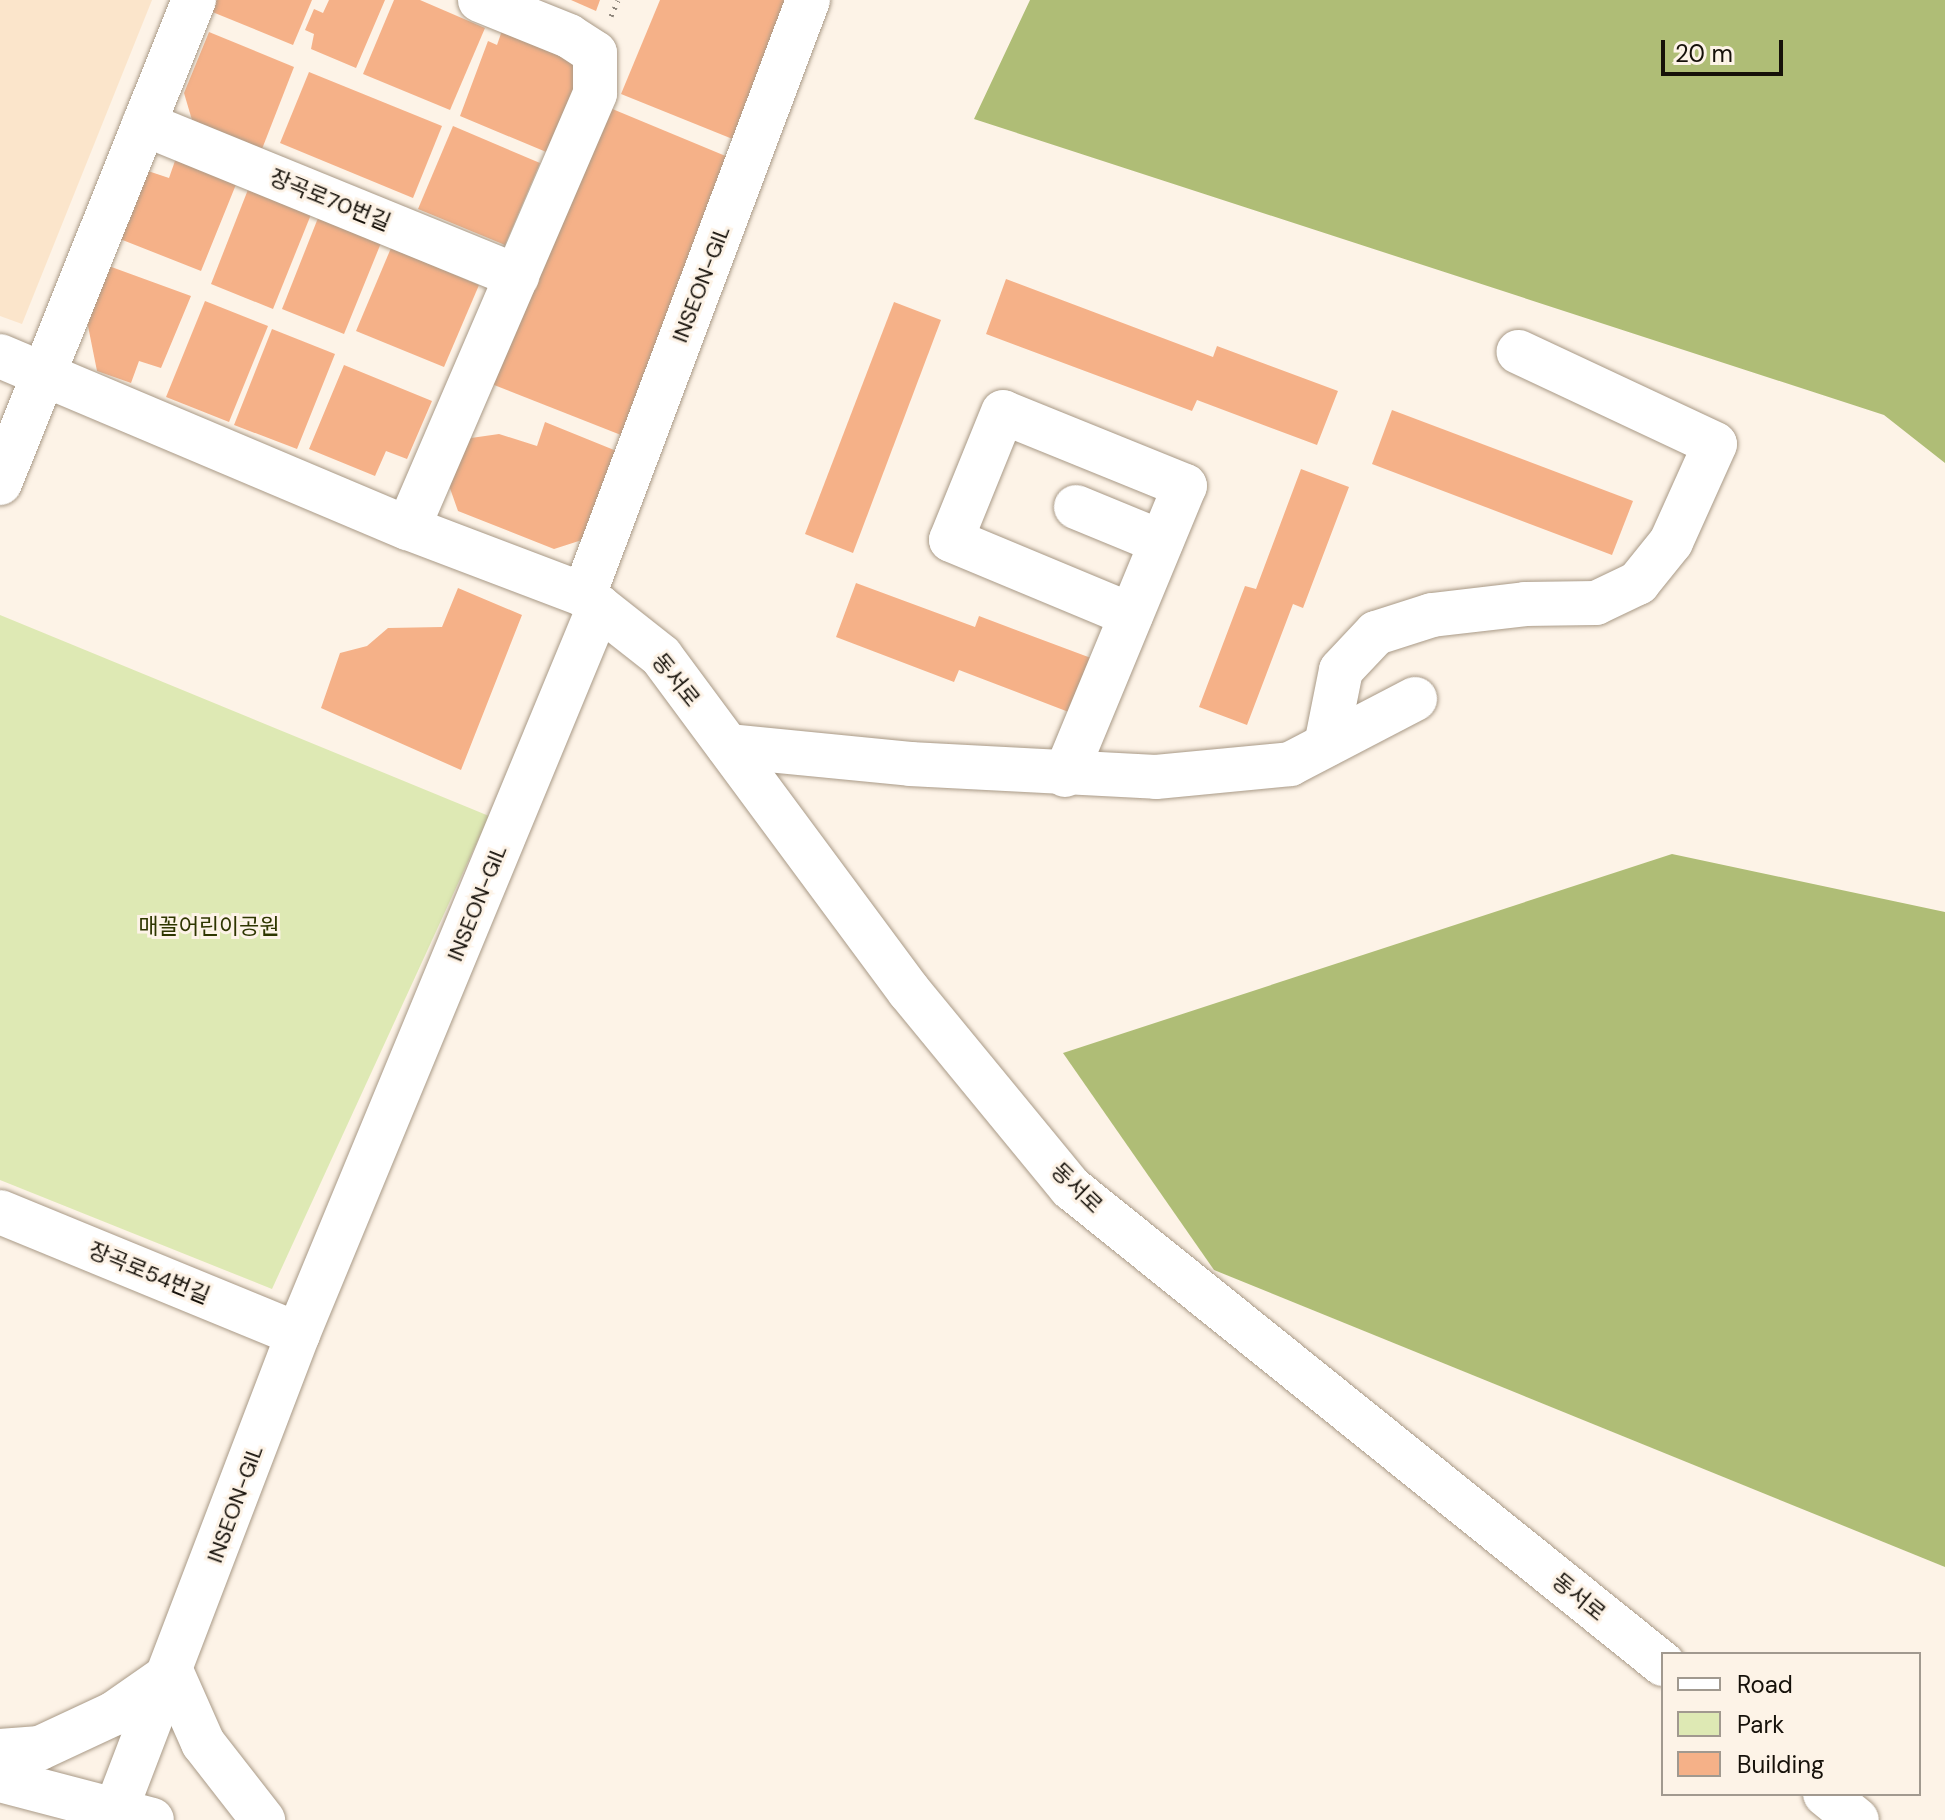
<!DOCTYPE html>
<meta charset="utf-8">
<style>
body{margin:0}
#map{position:relative;width:1945px;height:1820px;overflow:hidden;background:#fdf3e7;font-family:"DM Sans","Noto Sans KR",sans-serif}
div>[style]{position:absolute}
[style*='--x']{left:calc(var(--x)*1px);top:calc(var(--y)*1px);width:calc(var(--w)*1px);rotate:calc(var(--a)*1deg)}
.built>*{inset:0;background:#fbe5cb}
.green>*{inset:0;background:#dee9b4}
.forest>*{inset:0;background:#afbd76}
.building>*{inset:0;background:#f5b188}
.path>*{height:5px;margin-top:-2.5px;transform-origin:0;background:repeating-linear-gradient(90deg,#8d857b 0 2px,transparent 0 8px)}
.roads{filter:drop-shadow(0 0 2px #a99a87) drop-shadow(0 0 2px #a99a87)}
.minor>*{height:44px;margin:-22px;padding:0 22px;transform-origin:22px;border-radius:22px;background:#fff}
.tertiary>*{height:44px;margin:-22px;padding:0 22px;transform-origin:22px;border-radius:22px;background:#fff}
.secondary>*{height:44px;margin:-22px;padding:0 22px;transform-origin:22px;border-radius:22px;background:#fff}
span{translate:-50% -50%;white-space:nowrap;text-align:center;line-height:1.15;-webkit-text-stroke:6px #fdf3e7;paint-order:stroke}
.street-label{font-size:22px;color:#16110a}
.park-label{font-size:22px;color:#2e3600}
.legend{position:absolute;left:1661px;top:1652px;width:260px;height:144px;box-sizing:border-box;background:#fdf3e7;border:2px solid #a1998f;margin:0;padding:10px 14px;list-style:none;font-size:24px;color:#16110a}
.legend li{display:flex;align-items:center;gap:16px;height:40px}
.legend b{width:40px;border:2px solid #a1998f}
.scale{position:absolute;left:1661px;top:40px;width:122px;height:36px;box-sizing:border-box;border:4px solid #16110a;border-top:0;padding-left:10px;font-size:24px;line-height:28px;white-space:nowrap;color:#16110a;-webkit-text-stroke:6px #fdf3e7;paint-order:stroke}
</style>
<div id="map">
<div class="built">
<i style="clip-path:polygon(0 0,152px 0,22px 324px,0 316px)"></i>
</div>
<div class="green">
<i style="clip-path:polygon(0 615px,489px 816px,272px 1289px,0 1180px)"></i>
</div>
<div class="forest">
<i style="clip-path:polygon(1030px 0,1945px 0,1945px 463px,1884px 415px,974px 119px)"></i>
<i style="clip-path:polygon(1672px 854px,1945px 912px,1945px 1567px,1214px 1270px,1063px 1053px)"></i>
</div>
<div class="building">
<i style="clip-path:polygon(209px 0,312px 0,293px 45px,205px 9px)"></i>
<i style="clip-path:polygon(329px 0,385px 0,356px 68px,311px 49px,314px 34px,305px 30px,314px 9px,323px 13px)"></i>
<i style="clip-path:polygon(394px 0,420px 0,485px 28px,450px 110px,363px 74px)"></i>
<i style="clip-path:polygon(571px 0,600px 0,596px 11px)"></i>
<i style="clip-path:polygon(660px 0,799px 0,740px 142px,621px 94px)"></i>
<i style="clip-path:polygon(505px 22px,566px 46px,581px 84px,551px 154px,460px 116px,488px 41px,497px 45px)"></i>
<i style="clip-path:polygon(209px 32px,294px 67px,262px 149px,192px 120px,184px 93px)"></i>
<i style="clip-path:polygon(309px 72px,442px 126px,413px 198px,280px 143px)"></i>
<i style="clip-path:polygon(610px 108px,740px 162px,626px 437px,479px 379px)"></i>
<i style="clip-path:polygon(453px 126px,540px 163px,505px 245px,418px 209px)"></i>
<i style="clip-path:polygon(176px 158px,237px 182px,201px 271px,120px 239px,148px 171px,169px 178px)"></i>
<i style="clip-path:polygon(249px 187px,312px 212px,273px 309px,211px 284px)"></i>
<i style="clip-path:polygon(320px 213px,383px 238px,344px 334px,282px 309px)"></i>
<i style="clip-path:polygon(391px 248px,479px 285px,444px 367px,356px 331px)"></i>
<i style="clip-path:polygon(106px 265px,191px 296px,161px 368px,139px 361px,131px 383px,97px 371px,86px 316px)"></i>
<i style="clip-path:polygon(1006px 279px,1213px 357px,1217px 346px,1338px 391px,1317px 445px,1197px 400px,1192px 411px,986px 334px)"></i>
<i style="clip-path:polygon(205px 301px,268px 326px,229px 422px,166px 397px)"></i>
<i style="clip-path:polygon(894px 302px,941px 320px,853px 553px,805px 534px)"></i>
<i style="clip-path:polygon(272px 329px,335px 354px,297px 449px,234px 425px)"></i>
<i style="clip-path:polygon(344px 365px,432px 401px,407px 459px,386px 451px,375px 476px,309px 449px)"></i>
<i style="clip-path:polygon(1392px 410px,1633px 501px,1612px 555px,1372px 464px)"></i>
<i style="clip-path:polygon(545px 422px,619px 452px,582px 540px,554px 549px,458px 511px,446px 477px,464px 439px,499px 434px,537px 446px)"></i>
<i style="clip-path:polygon(1301px 469px,1349px 487px,1303px 608px,1293px 604px,1247px 725px,1199px 707px,1245px 586px,1256px 589px)"></i>
<i style="clip-path:polygon(856px 583px,975px 627px,979px 616px,1099px 661px,1079px 716px,959px 670px,954px 682px,836px 637px)"></i>
<i style="clip-path:polygon(458px 588px,522px 615px,461px 770px,321px 708px,340px 653px,367px 646px,388px 628px,442px 627px)"></i>
</div>
<div class="path">
<i style="--x:611;--y:16;--w:17;--a:-66"></i>
</div>
<div class="roads">
<div class="minor">
<i style="--x:144;--y:124;--w:403;--a:22.2"></i>
<i style="--x:0;--y:356;--w:443;--a:22.9"></i>
<i style="--x:408;--y:528;--w:188;--a:20.8"></i>
<i style="--x:0;--y:483;--w:521;--a:-68.12"></i>
<i style="--x:1076;--y:507;--w:92;--a:22.4"></i>
<i style="--x:408;--y:528;--w:473;--a:-66.7"></i>
<i style="--x:595;--y:93;--w:40;--a:-90"></i>
<i style="--x:595;--y:53;--w:31;--a:-147"></i>
<i style="--x:569;--y:36;--w:96;--a:-158"></i>
<i style="--x:599;--y:607;--w:79;--a:38.3"></i>
<i style="--x:661;--y:656;--w:417;--a:53.5"></i>
<i style="--x:909;--y:991;--w:255;--a:50.6"></i>
<i style="--x:1071;--y:1188;--w:760;--a:38.8"></i>
<i style="--x:1326;--y:745;--w:76;--a:-78.7"></i>
<i style="--x:1341;--y:670;--w:51;--a:-46.6"></i>
<i style="--x:1376;--y:633;--w:59;--a:-17.8"></i>
<i style="--x:1432;--y:615;--w:94;--a:-6.7"></i>
<i style="--x:1525;--y:604;--w:71;--a:-0.8"></i>
<i style="--x:1596;--y:603;--w:47;--a:-25.5"></i>
<i style="--x:1638;--y:583;--w:53;--a:-51.2"></i>
<i style="--x:1671;--y:542;--w:107;--a:-65.8"></i>
<i style="--x:1715;--y:444;--w:217;--a:-154.9"></i>
<i style="--x:728;--y:746;--w:183;--a:5.6"></i>
<i style="--x:910;--y:764;--w:246;--a:3"></i>
<i style="--x:1156;--y:777;--w:135;--a:-5.5"></i>
<i style="--x:1290;--y:764;--w:141;--a:-27.5"></i>
<i style="--x:1065;--y:775;--w:313;--a:-67.5"></i>
<i style="--x:1185;--y:486;--w:196;--a:-157.9"></i>
<i style="--x:1003;--y:412;--w:138;--a:112.1"></i>
<i style="--x:951;--y:540;--w:195;--a:22.6"></i>
<i style="--x:0;--y:1212;--w:322;--a:22.3"></i>
<i style="--x:1825;--y:1794;--w:41;--a:39.1"></i>
</div>
<div class="tertiary">
<i style="--x:172;--y:1673;--w:77;--a:66.1"></i>
<i style="--x:203;--y:1743;--w:98;--a:52.1"></i>
<i style="--x:112;--y:1820;--w:520;--a:-69.06"></i>
<i style="--x:298;--y:1334;--w:787;--a:-67.51"></i>
<i style="--x:599;--y:607;--w:19;--a:-141"></i>
<i style="--x:584;--y:595;--w:636;--a:-69.37"></i>
</div>
<div class="secondary">
<i style="--x:0;--y:1751;--w:40;--a:-4.3"></i>
<i style="--x:40;--y:1748;--w:81;--a:-25"></i>
<i style="--x:113;--y:1714;--w:72;--a:-34.8"></i>
<i style="--x:0;--y:1780;--w:157;--a:14.7"></i>
</div>
</div>
<div class="street-label">
<span style="left:330px;top:200px;rotate:22deg">장곡로70번길</span>
<span style="left:701px;top:284px;rotate:-69deg">INSEON-GIL</span>
<span style="left:676px;top:680px;rotate:51deg">동서로</span>
<span style="left:477px;top:903px;rotate:-68deg">INSEON-GIL</span>
<span style="left:1077px;top:1188px;rotate:44deg">동서로</span>
<span style="left:149px;top:1273px;rotate:22deg">장곡로54번길</span>
<span style="left:235px;top:1504px;rotate:-70deg">INSEON-GIL</span>
<span style="left:1579px;top:1597px;rotate:39deg">동서로</span>
</div>
<div class="park-label">
<span style="left:209px;top:927px">매꼴어린이공원</span>
</div>
<ul class="legend">
<li><b style="height:10px;background:#fff"></b>Road</li>
<li><b style="height:22px;background:#dee9b4"></b>Park</li>
<li><b style="height:22px;background:#f5b188"></b>Building</li>
</ul>
<div class="scale">20 m</div>
</div>
